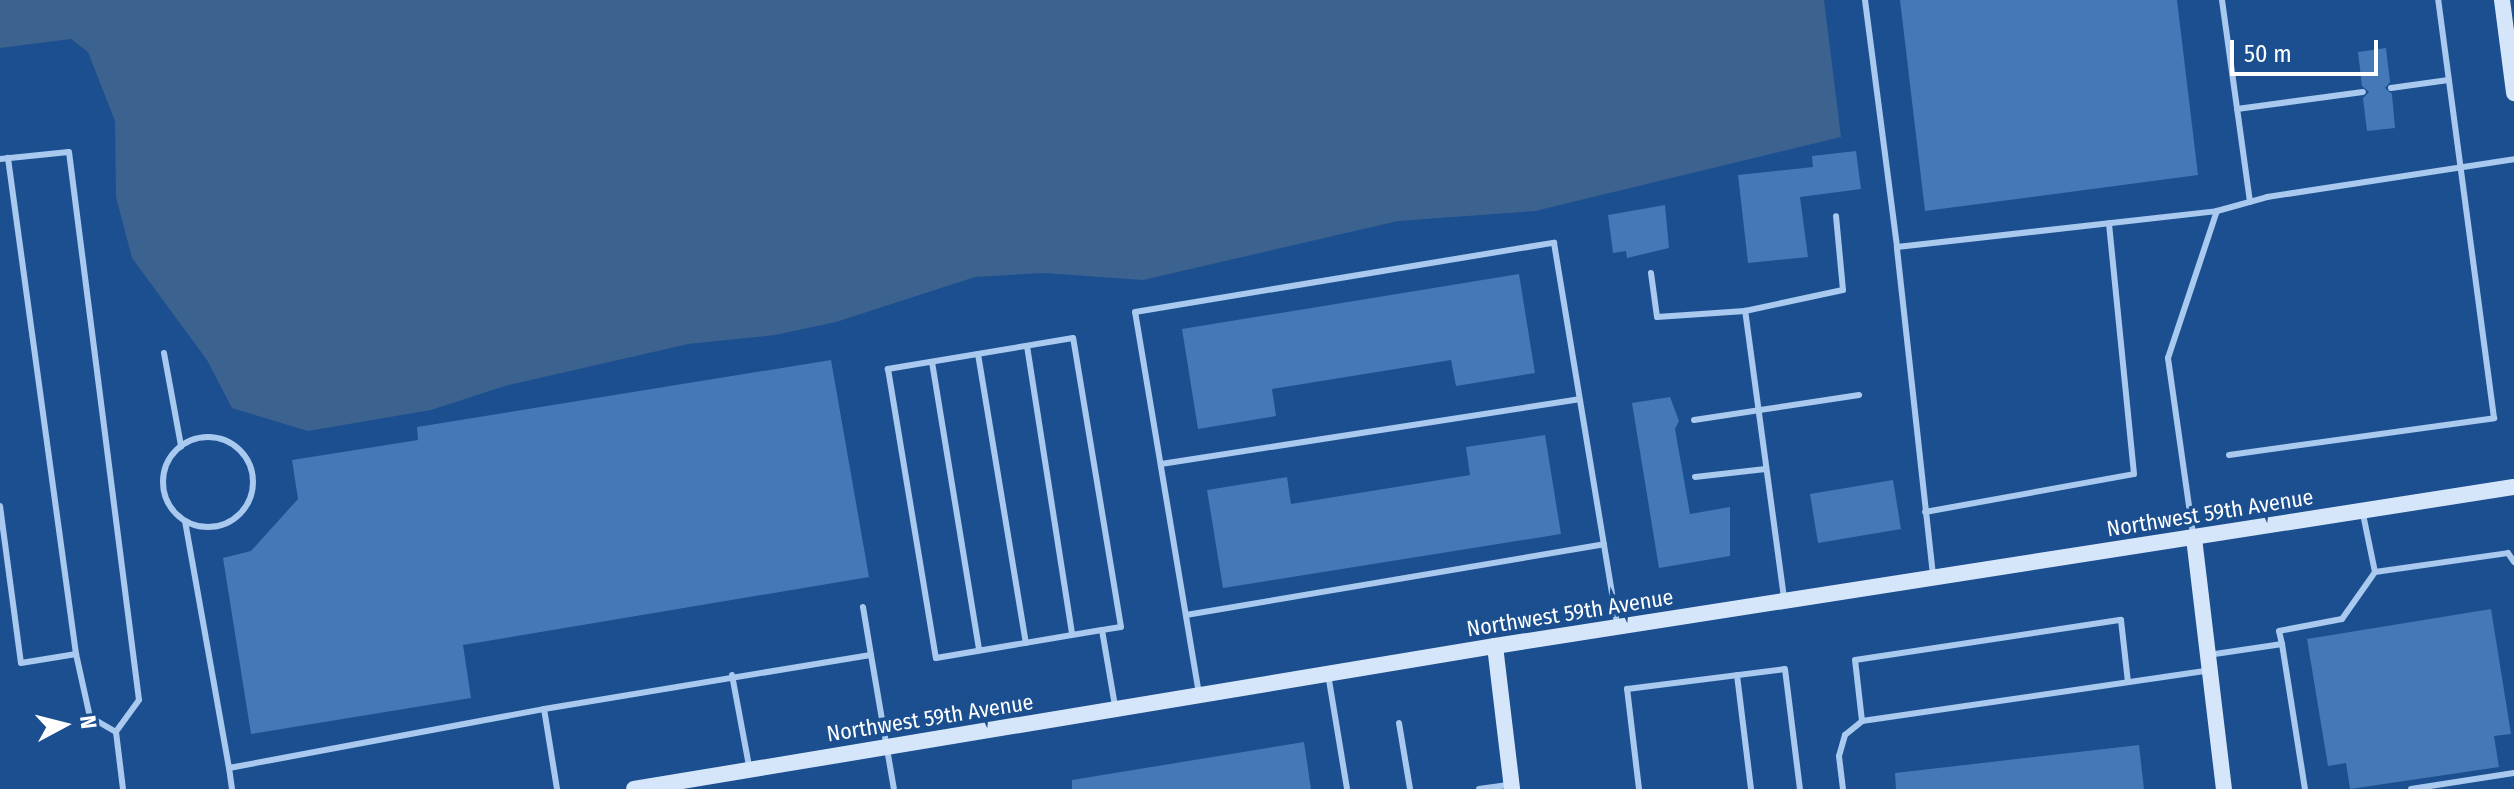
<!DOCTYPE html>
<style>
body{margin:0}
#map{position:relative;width:2514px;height:789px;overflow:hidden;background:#1b4f8f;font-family:"Fira Sans Condensed",sans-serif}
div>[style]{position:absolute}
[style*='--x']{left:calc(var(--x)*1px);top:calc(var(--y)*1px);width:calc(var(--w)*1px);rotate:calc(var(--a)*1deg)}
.water>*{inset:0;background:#3c6290}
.building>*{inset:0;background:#4478b7}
.lane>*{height:6px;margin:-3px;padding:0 3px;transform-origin:3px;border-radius:3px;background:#a9c9ee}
.lane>.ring{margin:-3px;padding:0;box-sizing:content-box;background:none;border:6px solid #a9c9ee;border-radius:50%}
.secondary>*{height:16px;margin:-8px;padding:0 8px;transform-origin:8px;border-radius:8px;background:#d6e6fa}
span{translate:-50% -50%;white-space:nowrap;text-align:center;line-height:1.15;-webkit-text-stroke:7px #1b4f8f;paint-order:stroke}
.street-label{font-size:22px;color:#fff}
.north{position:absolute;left:24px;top:685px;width:80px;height:80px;-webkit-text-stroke:6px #1b4f8f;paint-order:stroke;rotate:83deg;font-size:22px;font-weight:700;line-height:32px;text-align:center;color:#fff}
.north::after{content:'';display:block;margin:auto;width:28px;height:36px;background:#fff;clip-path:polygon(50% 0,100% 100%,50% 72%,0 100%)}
.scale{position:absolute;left:2230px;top:40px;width:148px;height:36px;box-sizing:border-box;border:4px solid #fff;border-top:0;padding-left:10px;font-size:24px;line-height:28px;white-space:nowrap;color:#fff;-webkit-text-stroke:6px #1b4f8f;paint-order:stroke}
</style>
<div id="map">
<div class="water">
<i style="clip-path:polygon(0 0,1824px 0,1841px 137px,1535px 211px,1398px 221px,1143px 280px,1043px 273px,975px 277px,836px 322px,775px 335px,688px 344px,505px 386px,431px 410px,308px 431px,232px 408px,207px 360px,132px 258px,116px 197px,115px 121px,88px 52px,71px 39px,0 48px)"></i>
</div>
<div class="building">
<i style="clip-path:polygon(1900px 0,2177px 0,2198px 175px,1925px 211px)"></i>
<i style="clip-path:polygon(2386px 48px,2390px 82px,2385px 88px,2392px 94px,2395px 128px,2367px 131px,2363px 98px,2369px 92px,2362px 86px,2358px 52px)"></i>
<i style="clip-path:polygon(1856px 151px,1861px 189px,1800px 197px,1808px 257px,1748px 263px,1738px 175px,1813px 167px,1812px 156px)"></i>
<i style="clip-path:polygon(1665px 205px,1669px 248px,1627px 258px,1626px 251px,1613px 253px,1608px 215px)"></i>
<i style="clip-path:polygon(1519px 274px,1535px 373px,1456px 386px,1451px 360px,1272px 389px,1276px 416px,1198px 429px,1182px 329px)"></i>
<i style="clip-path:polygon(831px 360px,869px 577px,463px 645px,471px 698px,251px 734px,223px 558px,251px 551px,298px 499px,292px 460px,418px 440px,417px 427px)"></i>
<i style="clip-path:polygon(1670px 397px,1679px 421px,1675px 429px,1690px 514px,1730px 507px,1730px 556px,1659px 568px,1632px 403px)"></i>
<i style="clip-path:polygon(1545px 435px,1561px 534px,1223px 588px,1207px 490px,1287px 477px,1291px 504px,1470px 475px,1466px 447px)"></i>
<i style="clip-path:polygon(1893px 480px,1901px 529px,1818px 543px,1810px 494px)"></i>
<i style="clip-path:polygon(2491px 609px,2511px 734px,2494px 736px,2499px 767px,2350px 789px,2346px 763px,2328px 766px,2307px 639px)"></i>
<i style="clip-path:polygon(1304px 742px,1311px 789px,1072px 789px,1072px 780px)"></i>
<i style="clip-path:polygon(2139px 745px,2144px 789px,1896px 789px,1895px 773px)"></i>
</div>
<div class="lane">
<i style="--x:1865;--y:0;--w:249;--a:82.6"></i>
<i style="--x:2222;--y:0;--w:204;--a:82.1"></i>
<i style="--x:2391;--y:88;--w:58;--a:-8"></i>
<i style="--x:2237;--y:109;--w:127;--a:-7.7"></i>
<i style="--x:0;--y:159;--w:69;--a:-5.8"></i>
<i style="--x:69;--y:152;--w:552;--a:82.72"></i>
<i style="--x:139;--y:700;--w:39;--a:126"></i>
<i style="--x:116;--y:732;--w:57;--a:83"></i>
<i style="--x:1651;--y:273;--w:44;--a:82.2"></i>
<i style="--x:1657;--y:317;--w:88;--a:-3.9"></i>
<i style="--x:1027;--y:346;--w:292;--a:81.1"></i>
<i style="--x:164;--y:353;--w:95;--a:79.6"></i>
<i style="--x:978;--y:354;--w:293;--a:80.6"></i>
<i style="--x:932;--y:362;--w:292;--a:80.7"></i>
<i style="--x:1694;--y:420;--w:167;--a:-8.6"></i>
<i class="ring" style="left:163px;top:437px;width:84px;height:84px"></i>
<i style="--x:2229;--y:455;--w:268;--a:-7.9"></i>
<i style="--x:2494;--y:418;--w:422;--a:-97.6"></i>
<i style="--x:1161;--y:464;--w:423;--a:-8.8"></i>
<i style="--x:1695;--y:477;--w:71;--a:-6.4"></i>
<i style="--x:0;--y:506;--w:158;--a:82.4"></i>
<i style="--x:21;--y:663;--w:56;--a:-9.3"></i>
<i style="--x:76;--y:654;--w:501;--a:-97.81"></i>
<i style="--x:1925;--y:512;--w:212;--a:-10.3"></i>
<i style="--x:2134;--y:474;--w:252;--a:-95.7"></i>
<i style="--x:2363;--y:514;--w:59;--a:78.3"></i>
<i style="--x:2375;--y:572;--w:134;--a:-8.1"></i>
<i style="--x:2508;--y:553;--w:11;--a:56"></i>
<i style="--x:185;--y:521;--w:251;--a:79.9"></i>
<i style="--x:2193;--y:534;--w:178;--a:-98.1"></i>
<i style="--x:2168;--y:358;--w:155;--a:-71.6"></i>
<i style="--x:1933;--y:575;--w:330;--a:-96.3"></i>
<i style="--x:1897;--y:247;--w:322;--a:-6.4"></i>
<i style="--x:2217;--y:211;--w:52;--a:-15.6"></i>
<i style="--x:2267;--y:197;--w:250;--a:-8.7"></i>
<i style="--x:1784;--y:598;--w:290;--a:-97.7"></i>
<i style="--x:1745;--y:311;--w:100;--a:-12.1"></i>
<i style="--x:1843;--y:290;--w:74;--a:-95.4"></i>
<i style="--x:863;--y:607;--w:49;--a:80.5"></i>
<i style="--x:1186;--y:615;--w:424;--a:-9.6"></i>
<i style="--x:1102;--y:630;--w:19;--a:-9"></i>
<i style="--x:1121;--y:627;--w:293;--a:-99.4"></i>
<i style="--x:1073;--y:338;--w:188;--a:170.5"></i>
<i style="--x:888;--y:369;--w:293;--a:80.6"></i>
<i style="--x:936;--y:658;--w:168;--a:-9.6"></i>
<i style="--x:1102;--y:630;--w:77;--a:80.3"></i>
<i style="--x:2282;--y:644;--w:13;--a:-103"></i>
<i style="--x:2279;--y:631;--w:64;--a:-10.8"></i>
<i style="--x:2342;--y:619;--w:57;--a:-54.9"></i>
<i style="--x:76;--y:654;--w:65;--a:77.5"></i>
<i style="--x:90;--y:717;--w:30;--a:30"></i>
<i style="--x:2208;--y:655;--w:75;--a:-8.5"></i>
<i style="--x:2282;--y:644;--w:147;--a:81"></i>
<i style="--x:1328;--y:674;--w:117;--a:80.6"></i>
<i style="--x:732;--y:675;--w:93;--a:79.4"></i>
<i style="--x:1737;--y:675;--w:115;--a:83"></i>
<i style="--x:1199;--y:694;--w:387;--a:-99.5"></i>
<i style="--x:1135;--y:312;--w:425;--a:-9.4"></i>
<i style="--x:1554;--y:243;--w:386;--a:80.6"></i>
<i style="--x:1862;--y:721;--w:61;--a:-96.5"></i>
<i style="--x:1855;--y:660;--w:269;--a:-8.6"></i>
<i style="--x:2121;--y:620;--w:62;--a:83.6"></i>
<i style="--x:1399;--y:723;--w:67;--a:80.5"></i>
<i style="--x:232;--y:789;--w:21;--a:-98"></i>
<i style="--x:229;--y:768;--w:320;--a:-10.6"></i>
<i style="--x:557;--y:789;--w:81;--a:-99.2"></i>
<i style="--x:544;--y:709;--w:331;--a:-9.4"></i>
<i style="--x:871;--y:655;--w:136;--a:80.3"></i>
<i style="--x:1479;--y:789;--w:29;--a:-8"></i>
<i style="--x:1639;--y:789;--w:101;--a:-96.8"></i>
<i style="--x:1627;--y:689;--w:159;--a:-7.2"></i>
<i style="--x:1785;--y:669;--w:121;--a:82.9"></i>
<i style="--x:1843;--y:789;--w:33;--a:-97"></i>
<i style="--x:1839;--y:756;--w:22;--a:-74"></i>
<i style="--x:1845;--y:735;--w:22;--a:-39"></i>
<i style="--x:1862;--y:721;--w:348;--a:-8.3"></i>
<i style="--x:2411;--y:789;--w:104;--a:-8.8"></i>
</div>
<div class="secondary">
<i style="--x:2502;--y:0;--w:94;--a:82.6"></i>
<i style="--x:2194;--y:538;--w:253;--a:83.2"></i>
<i style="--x:1495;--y:646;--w:144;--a:83.2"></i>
<i style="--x:634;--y:789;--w:873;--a:-9.43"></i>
<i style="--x:1495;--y:646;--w:1031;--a:-8.87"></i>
</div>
<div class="street-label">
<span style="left:2210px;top:513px;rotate:-9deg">Northwest 59th Avenue</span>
<span style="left:1570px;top:613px;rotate:-9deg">Northwest 59th Avenue</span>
<span style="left:930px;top:718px;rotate:-9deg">Northwest 59th Avenue</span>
</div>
<div class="north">N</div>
<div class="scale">50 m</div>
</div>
